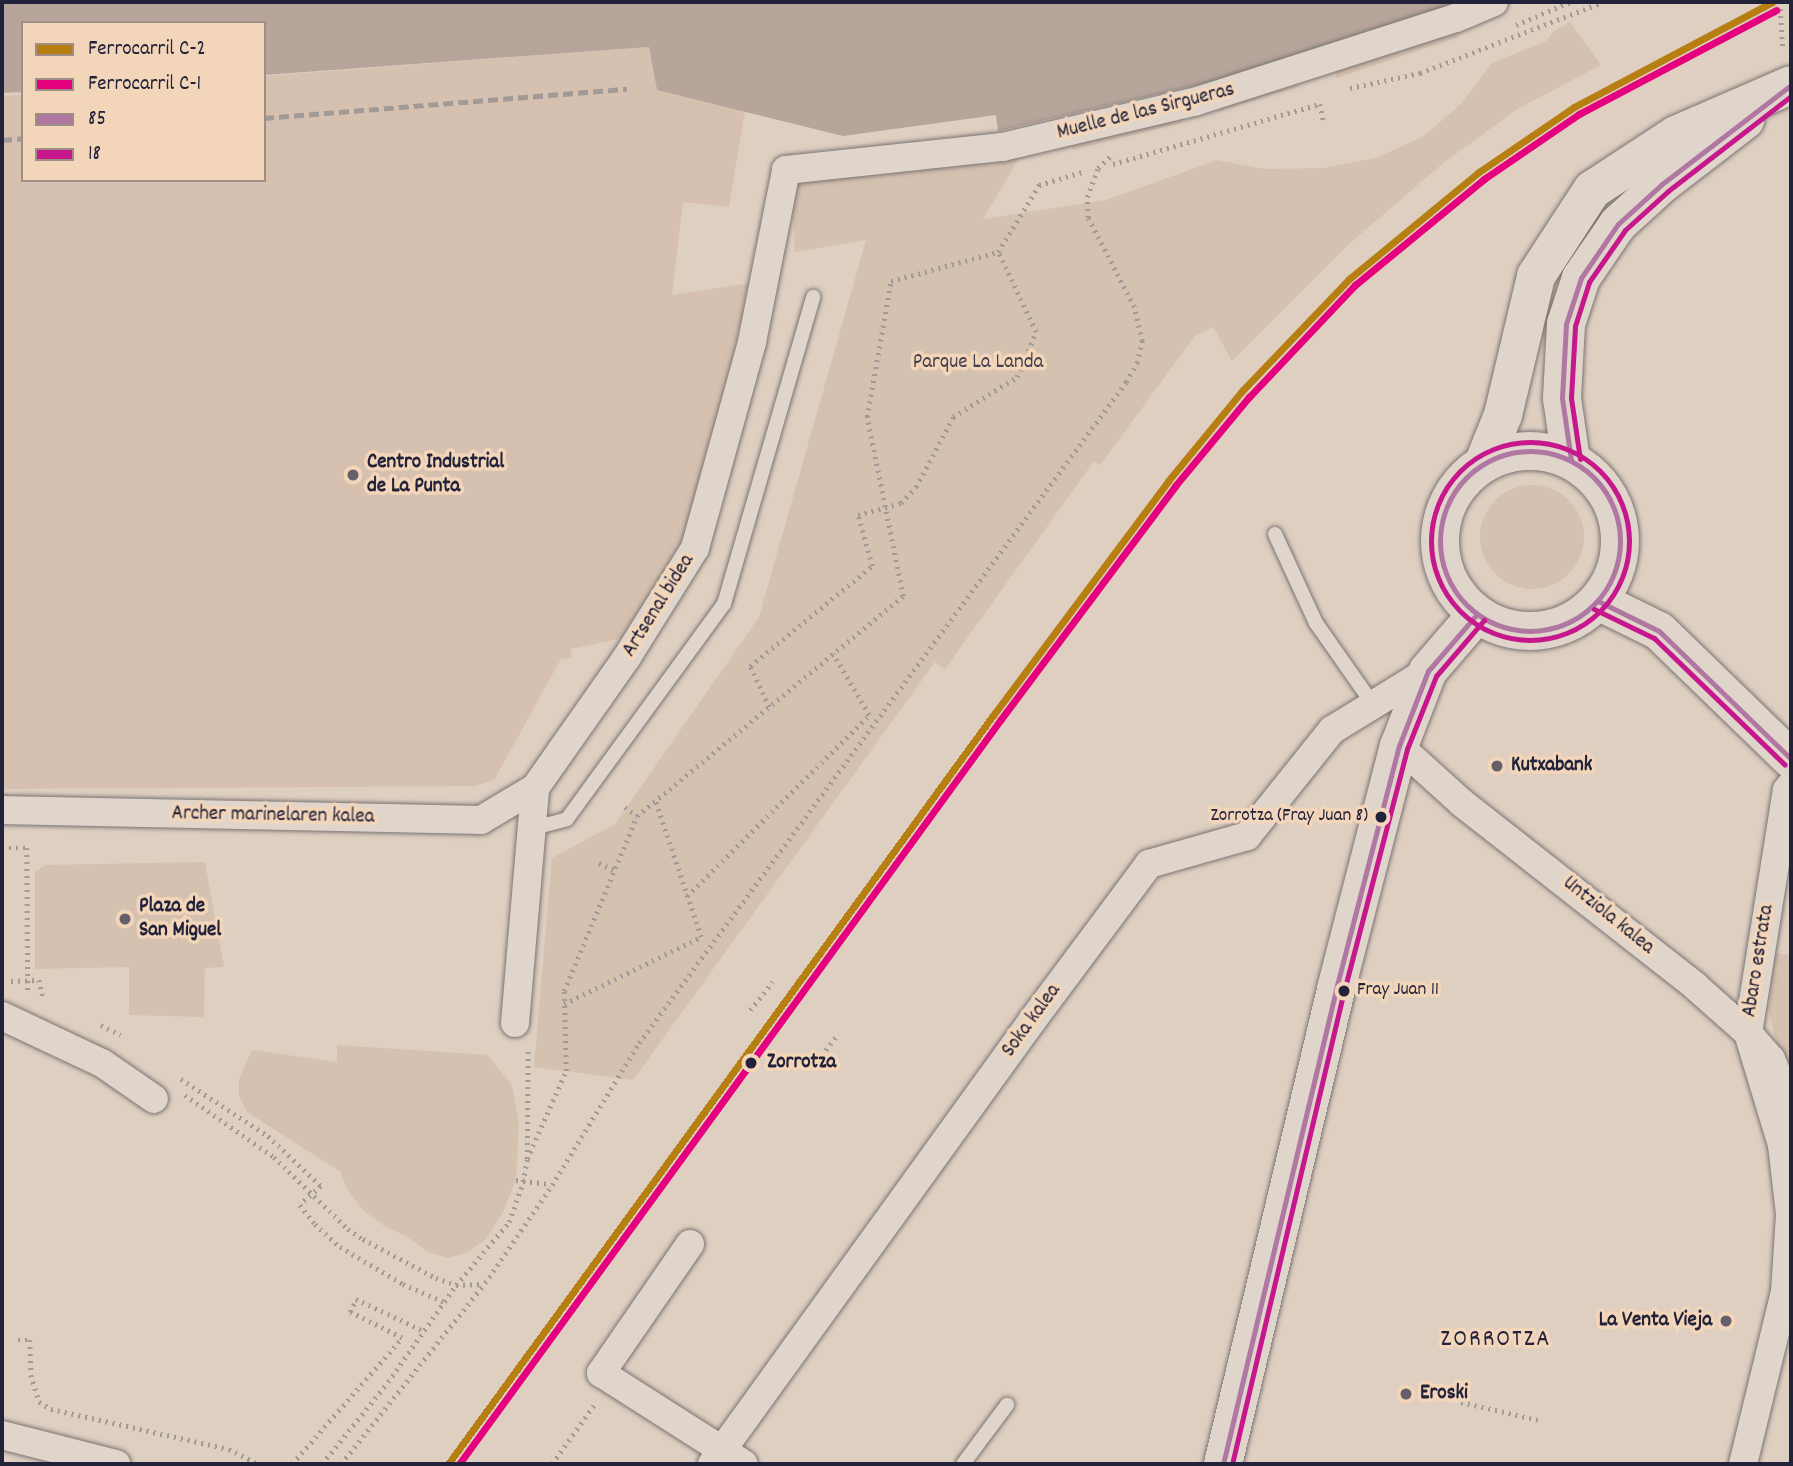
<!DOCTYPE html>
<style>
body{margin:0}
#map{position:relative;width:1793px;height:1466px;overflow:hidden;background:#decfc1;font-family:Dekko,sans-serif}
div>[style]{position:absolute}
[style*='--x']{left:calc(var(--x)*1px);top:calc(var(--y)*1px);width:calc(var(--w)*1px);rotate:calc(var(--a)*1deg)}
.built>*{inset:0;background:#d6c1b0}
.green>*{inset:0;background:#d5c1b0}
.round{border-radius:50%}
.water>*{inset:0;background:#b7a59b}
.path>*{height:4.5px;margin-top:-2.25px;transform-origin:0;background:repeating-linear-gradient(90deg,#a29a96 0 2px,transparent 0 7px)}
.roads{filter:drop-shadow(0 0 2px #7b7473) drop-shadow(0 0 2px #7b7473)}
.lane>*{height:14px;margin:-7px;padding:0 7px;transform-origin:7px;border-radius:7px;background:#e0d5ca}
.street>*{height:28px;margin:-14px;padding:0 14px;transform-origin:14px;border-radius:14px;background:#e0d5ca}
.secondary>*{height:38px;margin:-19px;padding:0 19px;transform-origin:19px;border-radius:19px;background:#e0d5ca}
.primary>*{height:38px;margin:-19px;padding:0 19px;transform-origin:19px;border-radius:19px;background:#e0d5ca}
.primary>.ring{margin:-19px;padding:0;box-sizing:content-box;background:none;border:38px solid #e0d5ca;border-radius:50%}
.rail>*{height:5px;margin-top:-2.5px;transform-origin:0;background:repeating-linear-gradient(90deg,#a29a96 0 10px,transparent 0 15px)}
.bus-1>*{height:5px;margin:-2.5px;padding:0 2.5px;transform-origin:2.5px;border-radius:2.5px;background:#b077a3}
.bus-1>.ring{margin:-2.5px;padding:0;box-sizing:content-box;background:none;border:5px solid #b077a3;border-radius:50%}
.bus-2>*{height:5px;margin:-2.5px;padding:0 2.5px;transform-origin:2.5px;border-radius:2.5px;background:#c6178d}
.bus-2>.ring{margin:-2.5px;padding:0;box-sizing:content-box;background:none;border:5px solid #c6178d;border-radius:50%}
.rail-1>*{height:7px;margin:-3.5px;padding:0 3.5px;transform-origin:3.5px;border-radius:3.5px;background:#b77e12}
.rail-2>*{height:7px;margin:-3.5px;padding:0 3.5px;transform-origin:3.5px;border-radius:3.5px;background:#e5007d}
.dots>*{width:19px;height:19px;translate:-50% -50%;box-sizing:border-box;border:4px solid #f3d6b9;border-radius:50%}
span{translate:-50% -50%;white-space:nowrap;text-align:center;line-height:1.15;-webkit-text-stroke:7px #f3d6b9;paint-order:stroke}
.bus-label{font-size:19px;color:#22223b}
.right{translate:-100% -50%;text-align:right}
.left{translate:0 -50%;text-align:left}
.street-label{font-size:21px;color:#22223b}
.park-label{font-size:21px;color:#443f50}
.poi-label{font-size:21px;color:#22223b;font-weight:700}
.stop-label{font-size:21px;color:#22223b;font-weight:700}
.quarter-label{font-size:24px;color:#22223b;letter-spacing:2px}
.frame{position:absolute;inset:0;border:4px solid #22223b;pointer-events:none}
.legend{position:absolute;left:21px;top:21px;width:245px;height:161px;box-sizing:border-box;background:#f3d6b9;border:2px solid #9f8e87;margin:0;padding:9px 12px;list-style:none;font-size:21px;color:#22223b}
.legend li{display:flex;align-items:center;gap:14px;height:35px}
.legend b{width:35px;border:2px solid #9f8e87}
</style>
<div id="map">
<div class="built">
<i style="clip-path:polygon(649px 47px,657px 90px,745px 111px,729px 207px,683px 202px,672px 295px,750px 283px,688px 544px,628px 637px,571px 649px,571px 658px,561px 659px,494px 780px,475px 786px,2px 789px,2px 96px,23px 95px,23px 180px,264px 180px,264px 76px)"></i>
</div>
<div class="green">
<i style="clip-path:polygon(1570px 22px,1601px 65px,1519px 108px,1442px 164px,1349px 244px,1232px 361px,1213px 327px,1195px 336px,1100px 465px,1094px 461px,945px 669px,935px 662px,633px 1080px,534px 1067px,552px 858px,615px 824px,759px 617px,866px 240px,795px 252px,791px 180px,1021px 155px,983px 219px,1106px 200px,1217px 160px,1264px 169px,1323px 168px,1376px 158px,1424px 136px,1462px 103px,1492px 63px,1546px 41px,1554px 31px)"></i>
<i style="clip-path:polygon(1456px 27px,1459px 37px,1337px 78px,1334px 69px)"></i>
<i style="clip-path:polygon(1294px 77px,1297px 87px,1220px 111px,1217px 101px)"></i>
<i style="clip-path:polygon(1179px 111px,1182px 123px,1073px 150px,1070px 139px)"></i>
<i class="round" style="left:1480px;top:485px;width:104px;height:104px"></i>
<i style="clip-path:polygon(205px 862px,224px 967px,205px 968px,204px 1017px,129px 1015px,129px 967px,35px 969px,35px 872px,45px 865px)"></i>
<i style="clip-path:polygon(1774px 953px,1791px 955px,1791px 1084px,1778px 1050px,1769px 1011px)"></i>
<i style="clip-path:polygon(337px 1045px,488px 1055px,512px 1085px,519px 1123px,516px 1180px,502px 1214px,486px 1239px,467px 1253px,447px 1258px,428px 1252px,406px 1236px,384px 1226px,363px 1210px,346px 1187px,341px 1172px,247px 1112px,239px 1096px,239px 1079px,252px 1050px,337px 1062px)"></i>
</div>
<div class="water">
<i style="clip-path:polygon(2px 2px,1459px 2px,1428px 16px,1215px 81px,998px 131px,996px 115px,843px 136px,657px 90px,649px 47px,264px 75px,264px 23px,23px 23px,23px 92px,2px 93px)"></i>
</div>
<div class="path">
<i style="--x:1780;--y:2;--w:48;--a:86.4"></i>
<i style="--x:1516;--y:25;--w:59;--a:-23.1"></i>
<i style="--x:1350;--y:88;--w:72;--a:-12.1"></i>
<i style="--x:1420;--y:73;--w:196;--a:-21.2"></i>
<i style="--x:1113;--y:164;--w:216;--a:-16.2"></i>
<i style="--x:1320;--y:104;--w:19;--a:78"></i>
<i style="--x:769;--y:707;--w:45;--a:-114.9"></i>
<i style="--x:750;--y:666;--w:158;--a:-39.3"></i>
<i style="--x:872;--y:566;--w:53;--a:-105.4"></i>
<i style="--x:858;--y:515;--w:45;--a:-15.6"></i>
<i style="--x:901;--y:503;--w:22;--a:-47"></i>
<i style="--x:916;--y:487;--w:79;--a:-62.1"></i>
<i style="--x:953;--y:417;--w:75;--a:-32"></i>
<i style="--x:1017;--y:377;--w:49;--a:-67.1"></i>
<i style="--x:1036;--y:332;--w:89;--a:-115.4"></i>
<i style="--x:625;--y:807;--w:15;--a:37"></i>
<i style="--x:2;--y:848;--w:25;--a:0"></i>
<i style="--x:27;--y:848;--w:145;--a:89.6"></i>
<i style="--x:599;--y:863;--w:17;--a:25"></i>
<i style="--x:687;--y:896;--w:257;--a:-44.8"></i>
<i style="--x:869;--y:715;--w:71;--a:-120.5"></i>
<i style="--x:11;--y:981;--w:28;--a:-2"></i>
<i style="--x:39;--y:980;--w:18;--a:77"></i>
<i style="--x:564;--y:1004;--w:153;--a:-26.1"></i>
<i style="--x:701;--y:937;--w:145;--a:-108.6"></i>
<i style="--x:750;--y:1010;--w:36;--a:-51"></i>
<i style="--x:101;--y:1025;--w:22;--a:27"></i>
<i style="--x:813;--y:1067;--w:40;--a:-53"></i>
<i style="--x:181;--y:1079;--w:104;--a:33.2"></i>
<i style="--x:268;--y:1136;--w:73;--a:43.3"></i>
<i style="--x:321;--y:1186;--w:28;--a:138"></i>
<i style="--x:300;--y:1205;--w:24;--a:52"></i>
<i style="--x:315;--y:1224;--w:34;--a:43"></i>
<i style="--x:340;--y:1247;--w:73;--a:30.4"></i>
<i style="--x:403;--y:1284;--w:45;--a:23.7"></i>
<i style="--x:185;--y:1095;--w:108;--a:34.9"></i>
<i style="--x:274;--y:1157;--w:103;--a:44.2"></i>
<i style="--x:348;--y:1229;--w:18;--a:34"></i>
<i style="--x:363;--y:1239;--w:83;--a:28.1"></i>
<i style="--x:436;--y:1278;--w:21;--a:19"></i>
<i style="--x:456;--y:1285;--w:28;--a:-2"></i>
<i style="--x:527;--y:1159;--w:96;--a:-66.1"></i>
<i style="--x:566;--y:1071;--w:80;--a:-91.4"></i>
<i style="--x:564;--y:991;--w:190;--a:-67.4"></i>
<i style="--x:637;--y:816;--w:345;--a:-39.6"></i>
<i style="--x:903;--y:596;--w:183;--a:-101.4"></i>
<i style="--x:867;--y:417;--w:138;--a:-80"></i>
<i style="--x:891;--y:281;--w:111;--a:-15.2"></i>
<i style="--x:998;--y:252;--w:79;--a:-58.5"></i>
<i style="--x:1039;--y:185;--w:48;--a:-16.9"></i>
<i style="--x:516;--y:1180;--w:35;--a:7"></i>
<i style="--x:18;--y:1340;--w:12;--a:0"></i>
<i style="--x:30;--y:1340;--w:35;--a:88"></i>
<i style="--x:31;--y:1375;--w:28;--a:73"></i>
<i style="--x:39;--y:1402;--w:14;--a:30"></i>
<i style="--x:51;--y:1409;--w:182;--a:12.7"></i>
<i style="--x:229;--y:1449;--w:33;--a:27"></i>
<i style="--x:1461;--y:1402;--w:79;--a:13.2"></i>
<i style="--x:292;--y:1464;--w:167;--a:-48.9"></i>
<i style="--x:402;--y:1338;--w:58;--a:-153.4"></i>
<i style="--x:350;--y:1312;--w:14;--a:-65"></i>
<i style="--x:356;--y:1299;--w:75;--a:25.2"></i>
<i style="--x:322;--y:1464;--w:105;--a:-51.2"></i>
<i style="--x:388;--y:1382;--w:118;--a:-55"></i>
<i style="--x:456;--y:1285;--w:82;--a:-49.9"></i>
<i style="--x:509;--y:1222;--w:42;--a:-70.7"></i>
<i style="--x:523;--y:1182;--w:23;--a:-80"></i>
<i style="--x:527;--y:1159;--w:107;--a:-89.5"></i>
<i style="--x:341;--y:1464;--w:231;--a:-51.5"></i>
<i style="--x:485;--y:1283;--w:119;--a:-55.6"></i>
<i style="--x:552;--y:1185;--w:167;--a:-58.5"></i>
<i style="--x:639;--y:1043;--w:821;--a:-53.62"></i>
<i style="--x:1126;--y:382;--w:22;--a:-60"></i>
<i style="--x:1137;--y:363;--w:23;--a:-77"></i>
<i style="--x:1142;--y:341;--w:35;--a:-103"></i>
<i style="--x:1134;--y:307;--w:100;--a:-117.3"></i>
<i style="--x:1088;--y:218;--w:21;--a:-93"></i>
<i style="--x:1087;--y:197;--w:31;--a:-69"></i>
<i style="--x:1098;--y:168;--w:21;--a:-43"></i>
<i style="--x:552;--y:1464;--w:72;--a:-54.6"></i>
</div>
<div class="roads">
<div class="lane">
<i style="--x:1275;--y:534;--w:98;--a:65.3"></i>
<i style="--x:1316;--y:623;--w:98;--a:55"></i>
<i style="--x:534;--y:828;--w:34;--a:-15"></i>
<i style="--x:567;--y:819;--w:266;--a:-53.9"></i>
<i style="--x:724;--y:604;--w:320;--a:-73.8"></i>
<i style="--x:963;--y:1464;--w:74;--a:-53.3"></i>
</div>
<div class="street">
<i style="--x:1399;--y:746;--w:85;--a:42.1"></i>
<i style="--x:1462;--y:803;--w:296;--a:38.1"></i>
<i style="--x:1695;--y:986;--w:71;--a:41.6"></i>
<i style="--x:1748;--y:1033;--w:35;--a:49"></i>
<i style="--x:1771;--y:1059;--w:52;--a:67.4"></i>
<i style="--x:2;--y:810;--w:479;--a:1.2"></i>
<i style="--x:481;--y:820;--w:63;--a:-30.7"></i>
<i style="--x:2;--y:1016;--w:110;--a:25.2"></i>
<i style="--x:102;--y:1063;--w:63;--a:34.7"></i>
<i style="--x:515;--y:1023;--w:236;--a:-85.1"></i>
<i style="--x:535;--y:788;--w:160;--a:-54.9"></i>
<i style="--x:627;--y:657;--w:128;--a:-58"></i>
<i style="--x:695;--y:548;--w:214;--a:-74.5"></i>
<i style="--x:752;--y:342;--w:175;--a:-78.8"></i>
<i style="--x:786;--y:170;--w:218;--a:-6.1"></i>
<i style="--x:1003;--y:147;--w:196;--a:-13.3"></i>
<i style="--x:1194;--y:102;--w:275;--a:-17.8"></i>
<i style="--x:1456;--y:18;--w:41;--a:-22.8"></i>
<i style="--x:690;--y:1244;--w:157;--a:124.6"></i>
<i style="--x:601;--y:1373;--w:169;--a:32.5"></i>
<i style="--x:2;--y:1435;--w:118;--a:14.3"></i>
<i style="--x:712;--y:1464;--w:546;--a:-54.16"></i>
<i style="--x:1032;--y:1021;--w:196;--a:-53.3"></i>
<i style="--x:1149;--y:864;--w:102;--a:-15.9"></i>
<i style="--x:1247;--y:836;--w:136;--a:-51.3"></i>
<i style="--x:1332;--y:730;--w:113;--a:-31.6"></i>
<i style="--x:1743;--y:1464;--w:177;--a:-76.3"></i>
<i style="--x:1785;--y:1292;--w:78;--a:-86.3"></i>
<i style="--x:1790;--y:1214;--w:69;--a:-96.6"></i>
<i style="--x:1782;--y:1145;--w:117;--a:-106.9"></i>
<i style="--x:1748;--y:1033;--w:228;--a:-80.9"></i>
<i style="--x:1784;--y:808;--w:18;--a:-81"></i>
<i style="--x:1787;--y:790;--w:6;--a:-51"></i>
</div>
<div class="secondary">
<i style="--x:1598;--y:601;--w:68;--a:26.2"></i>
<i style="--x:1659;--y:631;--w:184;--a:44.1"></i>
</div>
<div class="primary">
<i class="ring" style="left:1440px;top:451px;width:142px;height:142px"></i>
<i style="--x:1571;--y:460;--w:63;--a:-98.3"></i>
<i style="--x:1562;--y:398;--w:74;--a:-86.9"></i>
<i style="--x:1566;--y:324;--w:48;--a:-71.9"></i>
<i style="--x:1581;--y:278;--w:65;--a:-55.6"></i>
<i style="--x:1618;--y:224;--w:59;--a:-42.3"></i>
<i style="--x:1662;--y:184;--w:105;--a:-37.6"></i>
<i style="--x:1484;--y:462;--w:51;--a:-68"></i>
<i style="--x:1503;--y:415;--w:143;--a:-76.6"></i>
<i style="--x:1536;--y:276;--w:103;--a:-56.9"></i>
<i style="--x:1592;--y:190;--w:100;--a:-33.2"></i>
<i style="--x:1676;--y:135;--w:125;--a:-23.5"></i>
<i style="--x:1223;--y:1464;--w:488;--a:-76.6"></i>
<i style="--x:1336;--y:989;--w:251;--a:-75.5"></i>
<i style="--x:1399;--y:746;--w:80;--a:-68.9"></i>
<i style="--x:1428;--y:671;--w:75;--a:-49.3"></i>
</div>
</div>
<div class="rail">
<i style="--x:264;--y:118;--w:364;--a:-4.6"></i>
<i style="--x:2;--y:140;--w:21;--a:-5"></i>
</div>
<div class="bus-1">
<i class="ring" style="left:1440px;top:451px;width:175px;height:175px"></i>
<i style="--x:1571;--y:460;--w:63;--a:-98.3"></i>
<i style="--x:1562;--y:398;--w:74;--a:-86.9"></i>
<i style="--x:1566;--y:324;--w:48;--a:-71.9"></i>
<i style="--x:1581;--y:278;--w:65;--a:-55.6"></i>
<i style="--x:1618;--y:224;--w:59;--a:-42.3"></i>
<i style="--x:1662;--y:184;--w:163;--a:-37.5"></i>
<i style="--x:1598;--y:601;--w:68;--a:26.2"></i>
<i style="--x:1659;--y:631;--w:184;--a:44.1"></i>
<i style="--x:1223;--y:1464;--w:488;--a:-76.6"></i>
<i style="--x:1336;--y:989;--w:251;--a:-75.5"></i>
<i style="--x:1399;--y:746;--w:80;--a:-68.9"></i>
<i style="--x:1428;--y:671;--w:75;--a:-49.3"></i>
</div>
<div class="bus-2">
<i class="ring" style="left:1431px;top:442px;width:193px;height:193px"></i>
<i style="--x:1580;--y:459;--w:62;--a:-98.4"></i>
<i style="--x:1571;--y:398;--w:72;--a:-86.8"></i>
<i style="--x:1575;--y:326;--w:46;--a:-72.3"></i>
<i style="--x:1589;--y:282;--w:63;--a:-55.3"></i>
<i style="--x:1625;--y:230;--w:58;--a:-42.2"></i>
<i style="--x:1668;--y:191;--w:155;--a:-37.7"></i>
<i style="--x:1594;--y:609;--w:67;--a:25.8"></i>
<i style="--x:1654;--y:638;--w:182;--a:44.1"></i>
<i style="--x:1232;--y:1464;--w:486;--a:-76.7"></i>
<i style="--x:1344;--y:991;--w:250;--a:-75.4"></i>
<i style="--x:1407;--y:749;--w:79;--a:-68.3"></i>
<i style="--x:1436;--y:676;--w:74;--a:-49.4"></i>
</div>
<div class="rail-1">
<i style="--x:448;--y:1464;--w:928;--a:-53.95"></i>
<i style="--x:994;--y:714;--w:291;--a:-53.2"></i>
<i style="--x:1168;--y:481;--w:117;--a:-50.6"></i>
<i style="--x:1242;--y:391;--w:155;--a:-46.3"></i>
<i style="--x:1349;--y:279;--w:168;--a:-39.5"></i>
<i style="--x:1479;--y:172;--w:115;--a:-34.4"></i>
<i style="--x:1574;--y:107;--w:224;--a:-27.9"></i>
</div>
<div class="rail-2">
<i style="--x:459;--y:1464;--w:921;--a:-53.96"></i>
<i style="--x:1001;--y:719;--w:291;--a:-53.2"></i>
<i style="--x:1175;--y:486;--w:116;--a:-50.3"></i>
<i style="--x:1249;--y:397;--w:154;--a:-46.6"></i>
<i style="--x:1355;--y:285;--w:167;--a:-39.4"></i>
<i style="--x:1484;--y:179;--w:115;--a:-34.4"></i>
<i style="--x:1579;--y:114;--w:223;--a:-27.8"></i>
</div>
<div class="dots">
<i style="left:353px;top:475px;background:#645f6a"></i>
<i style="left:1497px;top:766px;background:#645f6a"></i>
<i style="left:1381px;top:817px;background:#22223b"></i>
<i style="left:125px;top:919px;background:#645f6a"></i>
<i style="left:1344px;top:991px;background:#22223b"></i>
<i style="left:751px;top:1063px;background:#22223b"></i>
<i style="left:1726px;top:1321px;background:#645f6a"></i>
<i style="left:1406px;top:1394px;background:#645f6a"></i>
</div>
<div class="bus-label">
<span class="right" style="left:1368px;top:817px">Zorrotza (Fray Juan 8)</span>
<span class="left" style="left:1357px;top:991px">Fray Juan 11</span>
</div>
<div class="street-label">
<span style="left:1146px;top:112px;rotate:-14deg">Muelle de las Sirgueras</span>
<span style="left:659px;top:606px;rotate:-58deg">Artsenal bidea</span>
<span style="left:273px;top:816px;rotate:1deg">Archer marinelaren kalea</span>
<span style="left:1608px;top:916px;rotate:39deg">Untziola kalea</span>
<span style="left:1759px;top:961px;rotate:-81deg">Abaro estrata</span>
<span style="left:1032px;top:1021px;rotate:-54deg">Soka kalea</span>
</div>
<div class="park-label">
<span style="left:978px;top:363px">Parque La Landa</span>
</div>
<div class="poi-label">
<span class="left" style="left:367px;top:475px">Centro Industrial<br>de La Punta</span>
<span class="left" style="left:1511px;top:766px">Kutxabank</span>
<span class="left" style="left:139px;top:919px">Plaza de<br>San Miguel</span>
<span class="right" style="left:1712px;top:1321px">La Venta Vieja</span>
<span class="left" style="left:1420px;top:1394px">Eroski</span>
</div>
<div class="stop-label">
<span class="left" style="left:767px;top:1063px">Zorrotza</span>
</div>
<div class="quarter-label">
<span style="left:1496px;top:1341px">ZORROTZA</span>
</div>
<div class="frame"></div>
<ul class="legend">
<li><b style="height:9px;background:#b77e12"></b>Ferrocarril C-2</li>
<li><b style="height:9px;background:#e5007d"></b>Ferrocarril C-1</li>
<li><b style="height:9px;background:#b077a3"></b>85</li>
<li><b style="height:9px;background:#c6178d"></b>18</li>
</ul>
</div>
